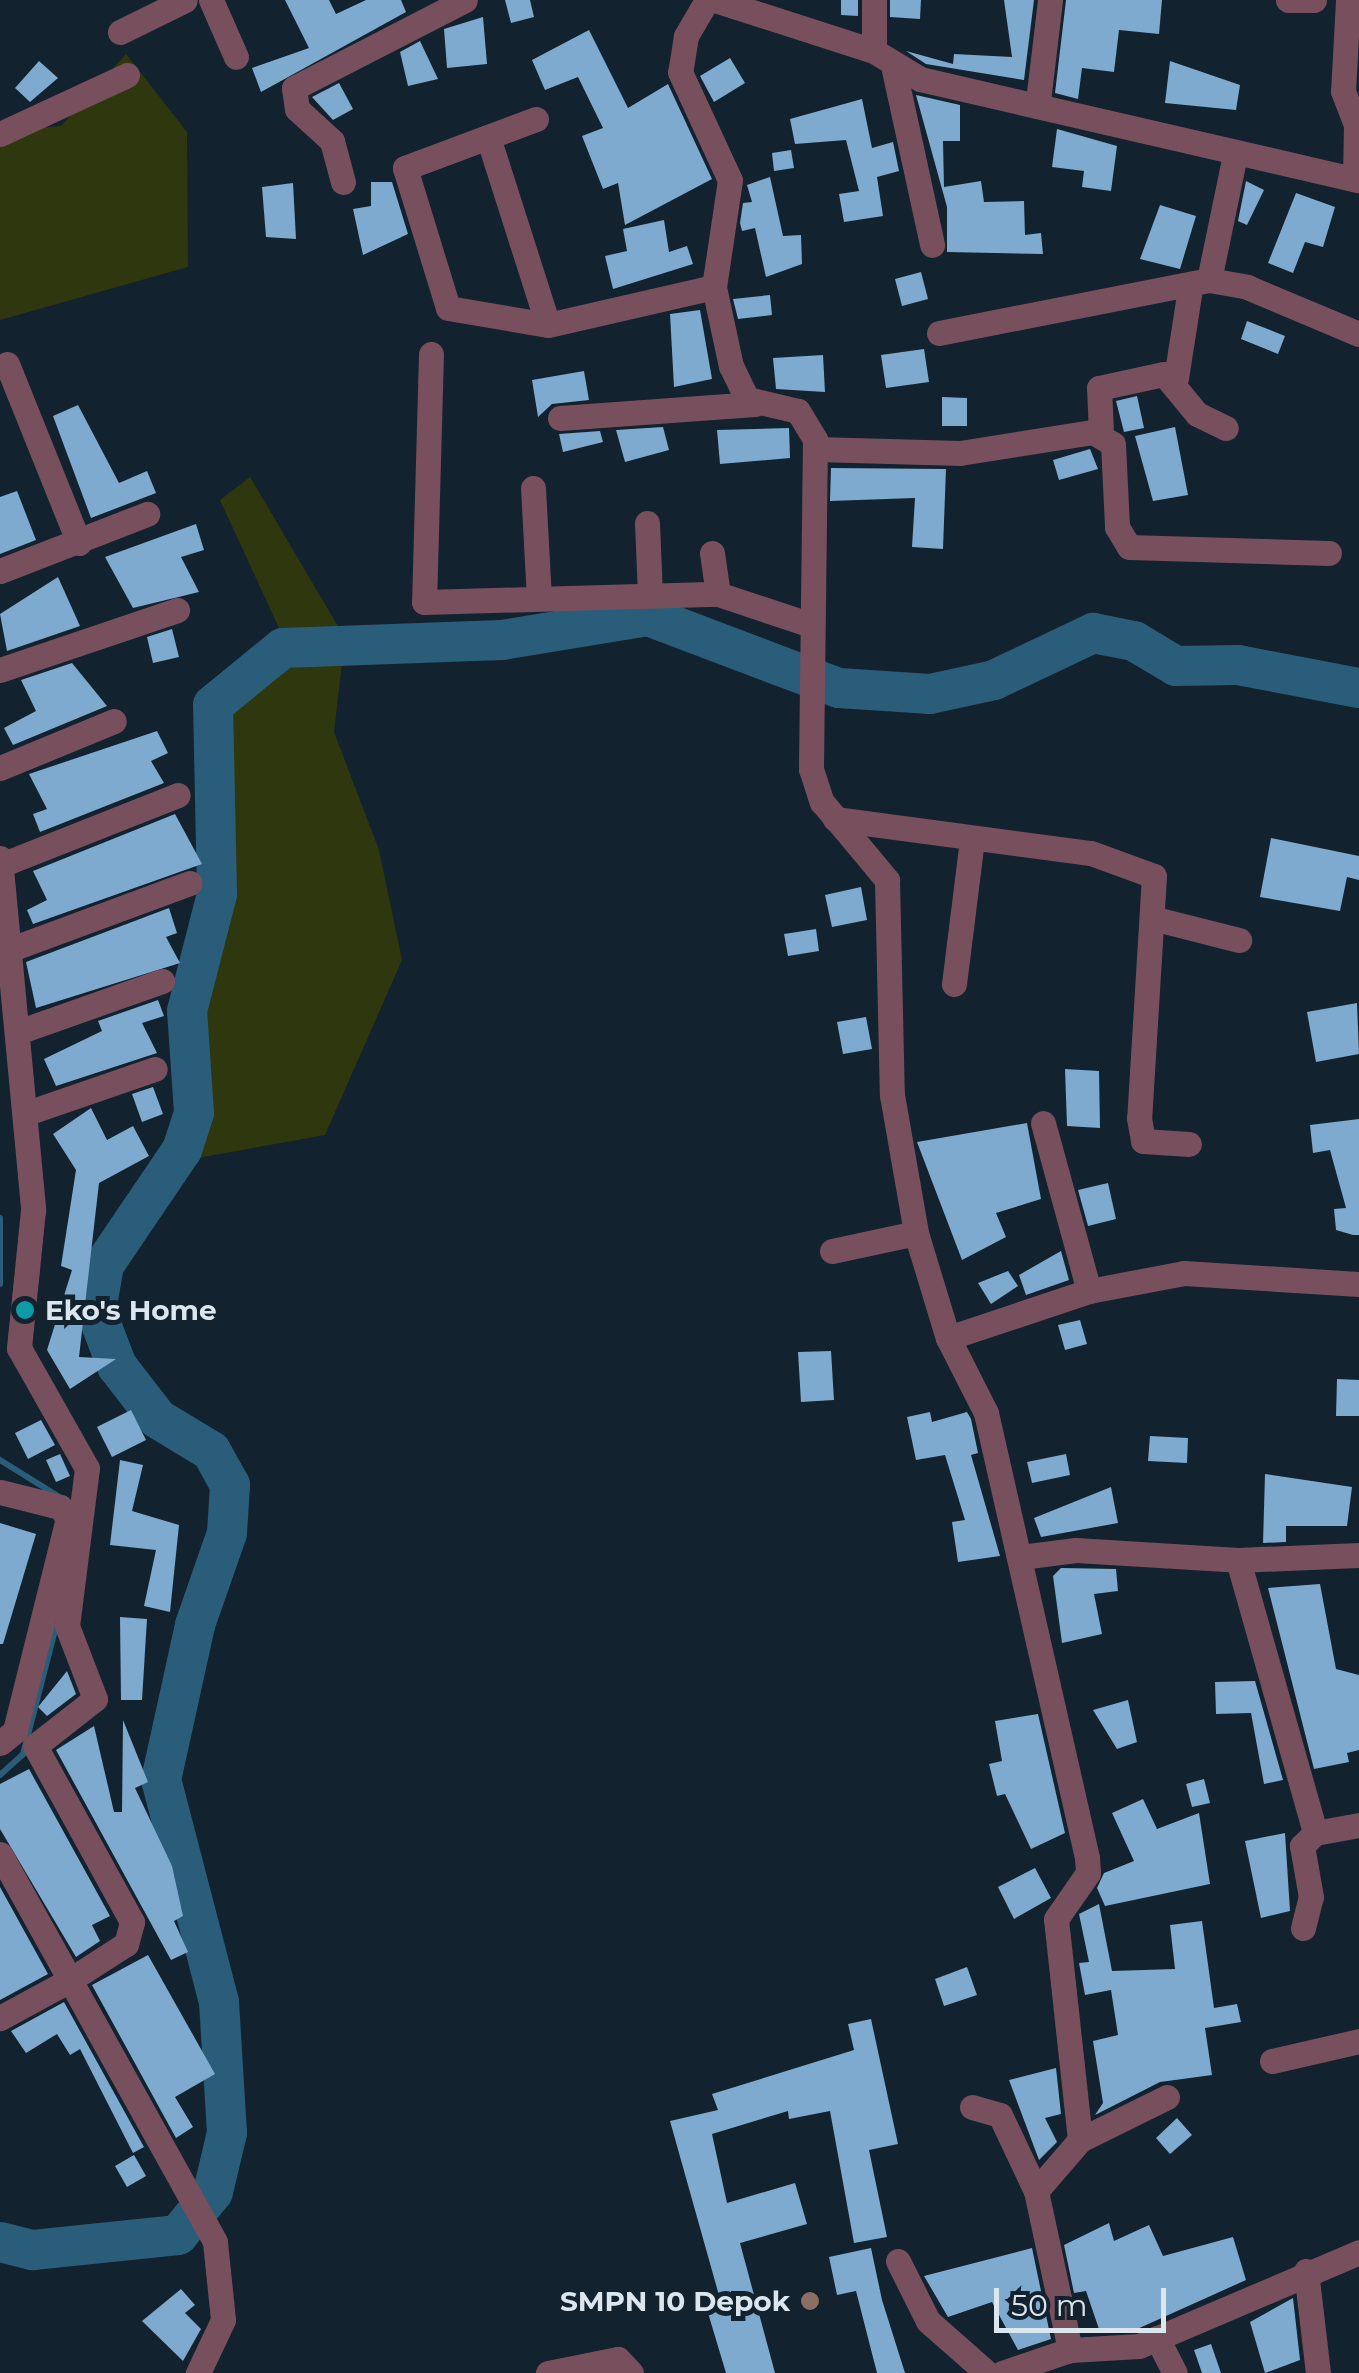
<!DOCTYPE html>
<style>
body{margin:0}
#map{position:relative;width:1359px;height:2373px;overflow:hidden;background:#12222e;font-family:Montserrat,sans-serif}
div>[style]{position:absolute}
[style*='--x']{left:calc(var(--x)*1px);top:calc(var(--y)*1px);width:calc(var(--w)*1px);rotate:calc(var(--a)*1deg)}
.green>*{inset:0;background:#2f370e}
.stream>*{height:6px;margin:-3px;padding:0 3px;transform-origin:3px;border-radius:3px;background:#2a5d79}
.river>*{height:40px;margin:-20px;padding:0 20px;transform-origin:20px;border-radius:20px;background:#2a5d79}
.building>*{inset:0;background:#7daace}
.minor>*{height:25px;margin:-12.5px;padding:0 12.5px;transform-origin:12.5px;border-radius:12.5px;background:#784f5d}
.dots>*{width:28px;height:28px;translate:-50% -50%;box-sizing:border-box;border:5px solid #12222e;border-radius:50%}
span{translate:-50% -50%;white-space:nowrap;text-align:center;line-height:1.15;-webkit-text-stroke:10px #12222e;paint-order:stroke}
.poi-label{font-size:28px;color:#dce6ef;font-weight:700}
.left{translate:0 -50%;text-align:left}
.right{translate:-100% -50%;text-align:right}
.scale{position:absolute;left:994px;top:2288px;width:172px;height:45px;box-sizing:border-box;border:5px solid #dce6ef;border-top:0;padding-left:12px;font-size:30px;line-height:35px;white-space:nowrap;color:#dce6ef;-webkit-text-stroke:8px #12222e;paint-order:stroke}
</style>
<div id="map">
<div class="green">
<i style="clip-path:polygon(126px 54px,187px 132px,188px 267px,0 320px,0 131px,61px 126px)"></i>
<i style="clip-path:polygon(250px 477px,345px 638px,334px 732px,379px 850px,402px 960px,325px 1135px,175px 1162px,203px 1111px,183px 1024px,218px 865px,210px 747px,228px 677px,285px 641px,220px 500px)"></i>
</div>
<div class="stream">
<i style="--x:0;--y:1218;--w:66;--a:90"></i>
<i style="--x:0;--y:1460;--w:81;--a:31.9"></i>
<i style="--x:0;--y:1775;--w:31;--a:-42"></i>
<i style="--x:23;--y:1754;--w:135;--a:-75.5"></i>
</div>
<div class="river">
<i style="--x:0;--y:2242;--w:34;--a:14"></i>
<i style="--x:33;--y:2250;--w:146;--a:-5.9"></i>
<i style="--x:178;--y:2235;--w:55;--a:-50.9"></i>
<i style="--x:213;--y:2192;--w:61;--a:-76.7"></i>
<i style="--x:227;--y:2133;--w:131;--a:-93.5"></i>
<i style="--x:219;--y:2002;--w:229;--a:-104.6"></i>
<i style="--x:161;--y:1780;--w:159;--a:-77.6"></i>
<i style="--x:195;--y:1625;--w:97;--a:-70.8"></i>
<i style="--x:227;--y:1533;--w:48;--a:-86.4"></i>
<i style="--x:230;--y:1485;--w:39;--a:-119"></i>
<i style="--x:211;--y:1451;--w:62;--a:-148.9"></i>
<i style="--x:158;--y:1419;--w:67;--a:-127.7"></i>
<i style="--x:117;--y:1366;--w:59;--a:-110.9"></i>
<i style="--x:96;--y:1311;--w:47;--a:-80.1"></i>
<i style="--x:104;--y:1265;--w:139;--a:-55.9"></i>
<i style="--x:182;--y:1150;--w:39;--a:-72"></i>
<i style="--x:194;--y:1113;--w:102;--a:-93.9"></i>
<i style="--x:187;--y:1011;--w:121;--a:-75.6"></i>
<i style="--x:217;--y:894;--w:189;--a:-91.2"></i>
<i style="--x:213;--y:705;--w:90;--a:-39.2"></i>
<i style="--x:283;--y:648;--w:219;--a:-2.1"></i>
<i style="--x:502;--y:640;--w:148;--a:-9.3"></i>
<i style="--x:648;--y:616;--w:204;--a:20.7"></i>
<i style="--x:839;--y:688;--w:91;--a:3.8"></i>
<i style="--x:930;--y:694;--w:66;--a:-12.3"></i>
<i style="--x:994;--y:680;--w:110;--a:-25.4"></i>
<i style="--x:1093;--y:633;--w:42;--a:11"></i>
<i style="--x:1134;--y:641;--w:49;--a:30.8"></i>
<i style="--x:1176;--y:666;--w:62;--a:-0.9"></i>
<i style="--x:1238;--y:665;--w:123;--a:10.8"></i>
</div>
<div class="building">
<i style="clip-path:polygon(285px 0,329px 0,336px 14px,366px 0,401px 0,406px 12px,261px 92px,252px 68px,309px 48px)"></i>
<i style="clip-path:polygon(505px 0,530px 0,534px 17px,511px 23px)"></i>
<i style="clip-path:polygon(841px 0,858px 0,858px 16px,841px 15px)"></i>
<i style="clip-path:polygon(890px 0,921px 0,920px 19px,890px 17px)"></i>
<i style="clip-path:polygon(1004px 0,1034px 0,1024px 80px,926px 64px,906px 51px,953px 64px,954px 54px,1012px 57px)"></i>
<i style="clip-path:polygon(1066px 0,1162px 0,1159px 34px,1119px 30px,1114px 72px,1082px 68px,1078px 99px,1055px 93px)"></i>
<i style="clip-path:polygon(483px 17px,487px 64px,447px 68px,444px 29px)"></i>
<i style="clip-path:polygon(589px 30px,628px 108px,668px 84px,712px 179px,625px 225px,618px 183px,603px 189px,582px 136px,603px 128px,578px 77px,545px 90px,532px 60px)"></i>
<i style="clip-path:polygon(420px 41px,438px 79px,408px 86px,400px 52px)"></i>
<i style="clip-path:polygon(730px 58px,745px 83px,714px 102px,700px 76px)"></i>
<i style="clip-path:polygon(39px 61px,58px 78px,30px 102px,15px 88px)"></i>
<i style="clip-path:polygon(1170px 61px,1240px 85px,1236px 110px,1165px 103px)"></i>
<i style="clip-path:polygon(339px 83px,353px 109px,333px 120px,312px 97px)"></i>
<i style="clip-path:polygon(916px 95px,960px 105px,960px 141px,943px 141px,944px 187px,981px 181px,984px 202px,1024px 201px,1025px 235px,1041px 233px,1043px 254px,947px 252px,947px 207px)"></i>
<i style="clip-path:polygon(862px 99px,872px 148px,893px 142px,899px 171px,877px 177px,883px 216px,844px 222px,839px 194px,859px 191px,846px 140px,795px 144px,790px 119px)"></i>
<i style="clip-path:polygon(1057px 129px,1117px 146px,1111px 191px,1082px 187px,1084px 171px,1052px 167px)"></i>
<i style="clip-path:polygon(791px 150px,794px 168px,774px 171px,772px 153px)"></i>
<i style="clip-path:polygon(770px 177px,783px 236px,801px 235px,802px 264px,766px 277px,755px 228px,742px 231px,740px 223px,743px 203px,752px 202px,747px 185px)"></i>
<i style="clip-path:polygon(1246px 181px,1264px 190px,1247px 225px,1238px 221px)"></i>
<i style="clip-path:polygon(371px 182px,392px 182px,408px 234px,363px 255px,353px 209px,371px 206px)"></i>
<i style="clip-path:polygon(293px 183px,296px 239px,266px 237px,262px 187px)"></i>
<i style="clip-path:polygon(1296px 193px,1335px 207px,1323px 247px,1305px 242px,1293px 273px,1268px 263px)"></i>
<i style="clip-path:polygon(1160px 205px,1196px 216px,1180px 269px,1140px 259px)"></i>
<i style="clip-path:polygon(664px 220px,669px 252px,687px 246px,693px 264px,613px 289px,605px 256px,627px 251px,623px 229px)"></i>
<i style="clip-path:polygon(921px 272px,928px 299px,902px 306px,895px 279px)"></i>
<i style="clip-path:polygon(770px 295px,772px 315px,738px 319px,733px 299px)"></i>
<i style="clip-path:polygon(700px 310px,712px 379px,674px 387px,670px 314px)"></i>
<i style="clip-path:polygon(1247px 321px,1285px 336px,1278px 354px,1241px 339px)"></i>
<i style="clip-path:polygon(924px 349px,929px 382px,886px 388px,881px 355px)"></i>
<i style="clip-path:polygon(823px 355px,825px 392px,776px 389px,773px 358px)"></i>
<i style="clip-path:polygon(584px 371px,589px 400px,552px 404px,538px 417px,532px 380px)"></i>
<i style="clip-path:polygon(1137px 396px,1144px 428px,1124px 432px,1116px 401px)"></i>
<i style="clip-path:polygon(942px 397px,967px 398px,967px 426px,942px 426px)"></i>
<i style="clip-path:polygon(78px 405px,119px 483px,147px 471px,156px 493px,91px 518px,53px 416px)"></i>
<i style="clip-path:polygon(663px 427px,669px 450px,625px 462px,616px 430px)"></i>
<i style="clip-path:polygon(1175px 427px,1188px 495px,1153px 501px,1135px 436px)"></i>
<i style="clip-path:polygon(789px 428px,790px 458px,720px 464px,717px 430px)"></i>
<i style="clip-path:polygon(600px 431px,603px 442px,563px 452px,559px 434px)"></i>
<i style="clip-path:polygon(1090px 449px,1098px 469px,1059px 480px,1053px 460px)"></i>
<i style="clip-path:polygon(831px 468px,946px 469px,943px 549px,912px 547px,915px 498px,830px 501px)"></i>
<i style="clip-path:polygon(17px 491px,36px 540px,0 554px,0 497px)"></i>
<i style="clip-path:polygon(196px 524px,204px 550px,181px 557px,199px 592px,133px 608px,105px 557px)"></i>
<i style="clip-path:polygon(58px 577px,80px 626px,7px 651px,0 614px)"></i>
<i style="clip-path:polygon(172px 629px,179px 657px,153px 663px,147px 637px)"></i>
<i style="clip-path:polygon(72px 663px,107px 706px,13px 745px,4px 728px,36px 711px,21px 680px)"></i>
<i style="clip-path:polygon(157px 731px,168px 753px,151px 761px,164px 783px,40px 832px,33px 814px,47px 809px,29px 774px)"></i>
<i style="clip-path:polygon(175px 814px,202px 864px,33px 924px,27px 910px,47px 900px,33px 871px)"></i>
<i style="clip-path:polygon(1271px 838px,1359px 856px,1359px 880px,1347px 877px,1340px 911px,1260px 897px)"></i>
<i style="clip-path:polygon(861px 887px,867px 920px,832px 927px,825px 895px)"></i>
<i style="clip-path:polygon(169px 908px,177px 933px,166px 937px,180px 963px,36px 1008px,26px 962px)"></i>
<i style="clip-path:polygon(816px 929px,819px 951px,788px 956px,784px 934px)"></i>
<i style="clip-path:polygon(158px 1000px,164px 1016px,142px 1023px,157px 1053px,56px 1086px,44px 1059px,102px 1031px,98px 1021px)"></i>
<i style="clip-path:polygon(1357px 1003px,1359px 1054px,1316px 1062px,1307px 1012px)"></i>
<i style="clip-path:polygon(866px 1017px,872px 1049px,843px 1054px,837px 1022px)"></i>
<i style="clip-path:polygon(1065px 1069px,1099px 1071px,1100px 1128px,1067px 1126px)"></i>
<i style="clip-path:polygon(153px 1087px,163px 1114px,142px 1122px,132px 1094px)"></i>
<i style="clip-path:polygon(91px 1108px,107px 1140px,133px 1126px,149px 1156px,99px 1183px,79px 1357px,116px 1359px,70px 1389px,47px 1350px,72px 1270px,61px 1266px,76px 1170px,53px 1134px)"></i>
<i style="clip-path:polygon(1359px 1119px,1359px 1235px,1353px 1235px,1336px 1230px,1334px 1209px,1346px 1208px,1330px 1150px,1313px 1153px,1310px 1125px)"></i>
<i style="clip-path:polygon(1027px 1123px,1041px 1199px,996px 1213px,1006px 1237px,962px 1260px,917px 1142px)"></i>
<i style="clip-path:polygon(1108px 1183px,1116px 1219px,1088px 1226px,1078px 1190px)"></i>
<i style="clip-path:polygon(1061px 1251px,1069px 1280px,1026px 1295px,1019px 1275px)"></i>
<i style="clip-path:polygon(1008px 1271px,1018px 1286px,991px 1304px,978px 1283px)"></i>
<i style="clip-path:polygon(1080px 1320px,1087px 1344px,1065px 1350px,1058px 1325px)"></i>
<i style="clip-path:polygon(831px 1351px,834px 1400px,801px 1402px,798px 1352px)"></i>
<i style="clip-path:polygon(1337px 1379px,1359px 1380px,1359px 1416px,1336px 1416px)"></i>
<i style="clip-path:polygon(131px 1410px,146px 1440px,112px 1457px,97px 1427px)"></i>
<i style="clip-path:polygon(930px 1412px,932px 1422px,967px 1412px,971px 1419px,978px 1453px,971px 1455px,1000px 1556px,958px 1562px,952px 1522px,965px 1520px,945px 1455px,916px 1460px,907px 1417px)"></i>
<i style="clip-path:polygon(41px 1420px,55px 1445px,28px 1459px,15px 1433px)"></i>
<i style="clip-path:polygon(1150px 1436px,1188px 1438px,1187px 1463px,1148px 1461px)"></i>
<i style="clip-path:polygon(60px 1454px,70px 1476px,56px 1482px,46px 1460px)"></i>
<i style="clip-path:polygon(1066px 1454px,1070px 1475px,1032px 1483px,1027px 1462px)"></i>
<i style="clip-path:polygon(120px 1460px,143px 1465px,132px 1511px,179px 1525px,170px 1612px,144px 1606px,156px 1550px,110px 1545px)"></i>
<i style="clip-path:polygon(1265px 1474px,1352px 1487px,1347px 1526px,1286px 1526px,1286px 1542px,1263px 1543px)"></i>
<i style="clip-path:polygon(1111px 1487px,1118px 1523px,1041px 1537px,1034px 1518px)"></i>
<i style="clip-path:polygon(0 1523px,36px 1534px,3px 1644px,0 1644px)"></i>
<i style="clip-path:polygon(1061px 1568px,1116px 1569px,1118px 1591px,1094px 1594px,1102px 1634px,1062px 1643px,1053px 1576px)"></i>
<i style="clip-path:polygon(1320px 1584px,1336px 1669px,1359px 1675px,1359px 1750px,1347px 1753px,1349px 1762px,1314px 1769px,1268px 1588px)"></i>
<i style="clip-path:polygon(120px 1617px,147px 1619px,142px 1700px,121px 1700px)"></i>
<i style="clip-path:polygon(67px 1671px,76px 1694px,47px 1716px,38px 1707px)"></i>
<i style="clip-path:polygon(1255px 1681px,1283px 1780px,1264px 1784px,1251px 1713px,1216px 1714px,1215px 1682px)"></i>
<i style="clip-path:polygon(1128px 1700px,1137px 1742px,1117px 1749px,1093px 1710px)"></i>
<i style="clip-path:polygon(1038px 1714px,1065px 1833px,1031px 1849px,1005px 1794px,997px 1796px,989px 1764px,1002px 1761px,995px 1721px)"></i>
<i style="clip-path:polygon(123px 1720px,148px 1782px,135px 1788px,172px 1866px,183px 1916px,174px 1921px,188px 1952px,171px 1960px,56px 1750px,94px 1726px,114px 1812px,122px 1812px)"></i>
<i style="clip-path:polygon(29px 1769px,110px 1916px,92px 1925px,100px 1941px,76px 1957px,0 1829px,0 1784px)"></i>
<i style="clip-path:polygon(1204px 1779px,1210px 1803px,1192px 1807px,1186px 1784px)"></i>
<i style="clip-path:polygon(1143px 1799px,1157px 1829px,1199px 1813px,1210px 1884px,1105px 1906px,1097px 1888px,1104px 1873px,1134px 1861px,1112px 1813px)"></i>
<i style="clip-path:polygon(1285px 1833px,1290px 1911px,1261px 1918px,1245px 1841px)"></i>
<i style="clip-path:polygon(1035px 1868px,1051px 1898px,1014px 1919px,998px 1887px)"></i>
<i style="clip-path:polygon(0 1887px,48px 1974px,0 2000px)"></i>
<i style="clip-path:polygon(1099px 1904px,1112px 1971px,1175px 1969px,1170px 1925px,1202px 1921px,1214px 2008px,1237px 2004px,1241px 2022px,1205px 2028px,1212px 2075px,1160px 2082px,1095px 2115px,1103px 2103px,1093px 2041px,1118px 2035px,1111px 1990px,1085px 1995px,1079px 1963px,1089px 1962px,1079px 1914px)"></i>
<i style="clip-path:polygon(148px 1955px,215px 2074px,175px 2097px,193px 2127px,176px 2138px,92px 1985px)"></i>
<i style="clip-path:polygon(967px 1967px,977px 1995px,944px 2006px,935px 1979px)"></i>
<i style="clip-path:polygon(64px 2002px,144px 2147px,133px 2153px,80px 2049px,70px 2055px,57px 2034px,26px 2053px,11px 2031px)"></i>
<i style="clip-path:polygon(871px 2019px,898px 2144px,869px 2150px,887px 2237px,854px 2243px,830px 2111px,789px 2119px,788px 2111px,712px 2134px,727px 2203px,795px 2183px,807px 2224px,740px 2243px,775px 2373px,726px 2373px,705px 2303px,720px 2299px,670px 2121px,718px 2110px,712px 2094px,854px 2050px,848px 2024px)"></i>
<i style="clip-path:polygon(1056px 2068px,1061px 2114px,1045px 2118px,1057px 2142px,1039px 2160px,1009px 2080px)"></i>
<i style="clip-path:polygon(1177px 2118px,1192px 2135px,1170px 2154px,1156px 2138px)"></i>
<i style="clip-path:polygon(134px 2155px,146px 2176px,127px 2187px,115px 2166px)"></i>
<i style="clip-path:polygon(1109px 2223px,1114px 2241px,1149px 2225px,1163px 2256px,1233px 2237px,1246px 2280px,1135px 2330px,1100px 2332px,1086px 2291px,1074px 2293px,1064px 2245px)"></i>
<i style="clip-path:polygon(871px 2248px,882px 2300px,905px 2373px,877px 2373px,856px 2291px,837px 2295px,829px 2257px)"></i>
<i style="clip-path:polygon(1032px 2248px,1051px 2339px,1018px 2350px,992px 2302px,948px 2317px,924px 2276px)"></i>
<i style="clip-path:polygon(181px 2289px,195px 2305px,185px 2313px,201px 2329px,183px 2361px,142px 2321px)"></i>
<i style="clip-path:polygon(1293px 2298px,1300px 2360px,1265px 2373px,1250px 2322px)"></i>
<i style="clip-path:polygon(1211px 2344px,1221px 2373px,1202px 2373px,1194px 2350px)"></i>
</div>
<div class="minor">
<i style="--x:211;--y:0;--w:62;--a:66.3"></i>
<i style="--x:707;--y:0;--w:42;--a:120.3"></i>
<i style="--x:686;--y:36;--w:36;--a:99"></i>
<i style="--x:680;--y:72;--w:119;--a:65.2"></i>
<i style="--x:730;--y:180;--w:108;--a:98.5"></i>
<i style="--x:714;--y:287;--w:81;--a:77.9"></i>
<i style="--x:731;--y:366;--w:37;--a:64"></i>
<i style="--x:747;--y:399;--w:52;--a:13.2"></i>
<i style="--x:798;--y:411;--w:33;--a:59"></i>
<i style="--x:815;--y:439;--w:330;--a:90.7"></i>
<i style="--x:811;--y:769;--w:35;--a:72"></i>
<i style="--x:822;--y:802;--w:102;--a:50.2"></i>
<i style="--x:887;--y:880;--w:215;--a:88.7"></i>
<i style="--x:892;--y:1095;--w:140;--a:80.1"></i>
<i style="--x:916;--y:1233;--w:110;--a:73.1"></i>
<i style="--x:948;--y:1338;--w:84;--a:63.1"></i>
<i style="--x:986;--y:1413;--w:456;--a:77.2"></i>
<i style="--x:1087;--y:1858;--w:15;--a:86"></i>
<i style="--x:1088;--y:1873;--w:56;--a:124.8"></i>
<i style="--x:1056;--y:1919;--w:222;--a:83.8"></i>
<i style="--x:1080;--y:2140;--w:67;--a:130.8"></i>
<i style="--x:1036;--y:2191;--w:163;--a:77.9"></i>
<i style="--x:715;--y:0;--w:167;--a:17.8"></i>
<i style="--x:874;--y:51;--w:54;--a:31.3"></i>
<i style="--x:920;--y:79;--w:450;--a:13"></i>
<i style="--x:1288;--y:0;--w:26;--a:0"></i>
<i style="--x:1348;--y:0;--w:91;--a:93.1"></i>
<i style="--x:1343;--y:91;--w:36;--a:69"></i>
<i style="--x:1356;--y:125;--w:51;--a:91.1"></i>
<i style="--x:120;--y:32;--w:72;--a:-26.2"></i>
<i style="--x:874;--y:51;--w:51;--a:-90"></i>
<i style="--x:894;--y:70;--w:179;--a:77.7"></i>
<i style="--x:1038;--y:101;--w:102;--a:-83.2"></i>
<i style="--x:536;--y:119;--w:140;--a:159.5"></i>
<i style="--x:405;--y:168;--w:146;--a:72.9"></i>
<i style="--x:448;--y:308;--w:101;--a:9.6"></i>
<i style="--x:548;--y:325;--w:170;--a:-12.9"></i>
<i style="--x:0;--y:134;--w:140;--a:-24.9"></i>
<i style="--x:488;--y:137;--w:197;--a:72.3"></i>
<i style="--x:343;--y:182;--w:42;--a:-105"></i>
<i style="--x:332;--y:141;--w:47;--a:-137.6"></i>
<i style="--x:297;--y:109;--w:21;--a:-98"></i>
<i style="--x:294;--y:88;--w:192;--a:-27.2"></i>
<i style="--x:1209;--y:280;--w:129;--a:-78.3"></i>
<i style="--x:939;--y:333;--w:275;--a:-11.1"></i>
<i style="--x:1209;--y:280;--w:39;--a:10"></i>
<i style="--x:1247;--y:287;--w:121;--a:22.8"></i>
<i style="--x:431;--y:354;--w:248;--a:91.6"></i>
<i style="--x:424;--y:602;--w:294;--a:-1.6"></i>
<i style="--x:718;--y:594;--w:98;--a:18.4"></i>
<i style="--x:7;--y:364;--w:193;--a:68.1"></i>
<i style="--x:1176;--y:378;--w:90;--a:-81.1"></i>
<i style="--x:560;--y:418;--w:195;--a:-4.1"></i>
<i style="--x:1101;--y:433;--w:45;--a:-92.5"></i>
<i style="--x:1099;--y:388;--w:66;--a:-12.2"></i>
<i style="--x:1164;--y:374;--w:52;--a:50.5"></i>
<i style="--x:1197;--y:414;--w:32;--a:26"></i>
<i style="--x:816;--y:449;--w:144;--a:1.6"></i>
<i style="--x:960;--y:453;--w:135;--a:-9"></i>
<i style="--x:1093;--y:432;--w:23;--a:31"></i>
<i style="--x:1113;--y:444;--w:83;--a:87.2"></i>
<i style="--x:1117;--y:527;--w:23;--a:59"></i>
<i style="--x:1129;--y:547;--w:200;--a:1.7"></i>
<i style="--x:533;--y:488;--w:110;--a:86.9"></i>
<i style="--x:647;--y:523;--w:72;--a:87.6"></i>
<i style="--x:712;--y:553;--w:41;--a:81.7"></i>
<i style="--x:0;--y:571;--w:158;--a:-21.2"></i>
<i style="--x:0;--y:670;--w:187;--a:-18.7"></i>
<i style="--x:0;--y:768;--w:123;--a:-22.4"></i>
<i style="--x:835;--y:819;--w:258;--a:7.6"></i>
<i style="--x:1091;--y:853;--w:67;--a:20.1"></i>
<i style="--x:1154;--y:876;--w:242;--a:93.5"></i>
<i style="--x:1139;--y:1118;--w:23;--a:80"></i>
<i style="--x:1143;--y:1141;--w:46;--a:3.7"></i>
<i style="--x:0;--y:858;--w:354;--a:84.6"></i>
<i style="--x:33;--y:1210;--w:139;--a:95.8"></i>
<i style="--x:19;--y:1348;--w:138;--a:60.5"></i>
<i style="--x:87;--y:1468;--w:159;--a:97.2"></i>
<i style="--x:67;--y:1626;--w:78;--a:69"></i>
<i style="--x:95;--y:1699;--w:76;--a:141.9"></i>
<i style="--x:35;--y:1746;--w:201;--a:61.1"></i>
<i style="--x:132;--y:1922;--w:23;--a:105"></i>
<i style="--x:126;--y:1944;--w:67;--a:147.3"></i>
<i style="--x:70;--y:1980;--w:299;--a:61"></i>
<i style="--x:215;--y:2242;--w:78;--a:84.1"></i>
<i style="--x:223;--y:2320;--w:59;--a:115.3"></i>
<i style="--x:1;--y:865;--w:190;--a:-21.6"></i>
<i style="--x:1152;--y:918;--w:90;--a:14.2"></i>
<i style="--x:3;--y:952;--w:199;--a:-20.3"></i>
<i style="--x:954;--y:984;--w:145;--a:-82.9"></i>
<i style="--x:18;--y:1032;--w:153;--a:-19.5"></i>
<i style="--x:27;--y:1113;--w:135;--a:-19"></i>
<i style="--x:1043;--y:1123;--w:174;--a:74.7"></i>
<i style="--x:832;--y:1251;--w:86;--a:-12.1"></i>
<i style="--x:948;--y:1338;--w:149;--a:-18.4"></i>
<i style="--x:1089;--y:1291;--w:97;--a:-10.7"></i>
<i style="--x:1184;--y:1273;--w:175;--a:3.6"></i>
<i style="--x:0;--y:1492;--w:62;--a:14"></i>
<i style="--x:60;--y:1507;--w:14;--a:54"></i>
<i style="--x:68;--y:1518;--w:219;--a:104"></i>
<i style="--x:15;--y:1731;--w:19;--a:141"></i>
<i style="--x:1021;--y:1557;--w:55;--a:-7.3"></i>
<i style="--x:1076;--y:1550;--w:162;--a:3.5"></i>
<i style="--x:1238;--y:1560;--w:121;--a:-2.4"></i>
<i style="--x:1238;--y:1560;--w:284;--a:74.2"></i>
<i style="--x:1315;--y:1833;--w:45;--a:-10.3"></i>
<i style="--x:0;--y:1854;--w:144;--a:60.9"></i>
<i style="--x:70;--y:1980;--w:80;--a:151.5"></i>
<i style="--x:1303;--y:1928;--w:32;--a:-76"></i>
<i style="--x:1311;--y:1897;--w:52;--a:-100"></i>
<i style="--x:1302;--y:1846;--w:18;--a:-45"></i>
<i style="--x:1272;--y:2061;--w:89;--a:-12.9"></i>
<i style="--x:972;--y:2107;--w:29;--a:16"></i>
<i style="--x:1000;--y:2115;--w:84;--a:64.7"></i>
<i style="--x:1080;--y:2140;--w:97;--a:-26.3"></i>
<i style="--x:898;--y:2261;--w:67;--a:63.4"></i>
<i style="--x:928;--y:2321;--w:79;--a:41.4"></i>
<i style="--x:1306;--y:2271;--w:103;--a:83.3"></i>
<i style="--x:1157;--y:2338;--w:39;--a:63"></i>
<i style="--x:548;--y:2373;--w:71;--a:-11.3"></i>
<i style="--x:618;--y:2359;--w:19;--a:47"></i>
<i style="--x:1002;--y:2373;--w:72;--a:-18.7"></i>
<i style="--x:1070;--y:2350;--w:69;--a:-3.3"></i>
<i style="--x:1139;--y:2346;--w:239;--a:-23.1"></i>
</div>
<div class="dots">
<i style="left:25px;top:1310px;background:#0f9aa8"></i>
<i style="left:810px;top:2301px;background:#8d6e63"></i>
</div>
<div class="poi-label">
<span class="left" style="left:45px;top:1310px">Eko's Home</span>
<span class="right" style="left:790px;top:2301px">SMPN 10 Depok</span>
</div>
<div class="scale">50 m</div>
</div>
